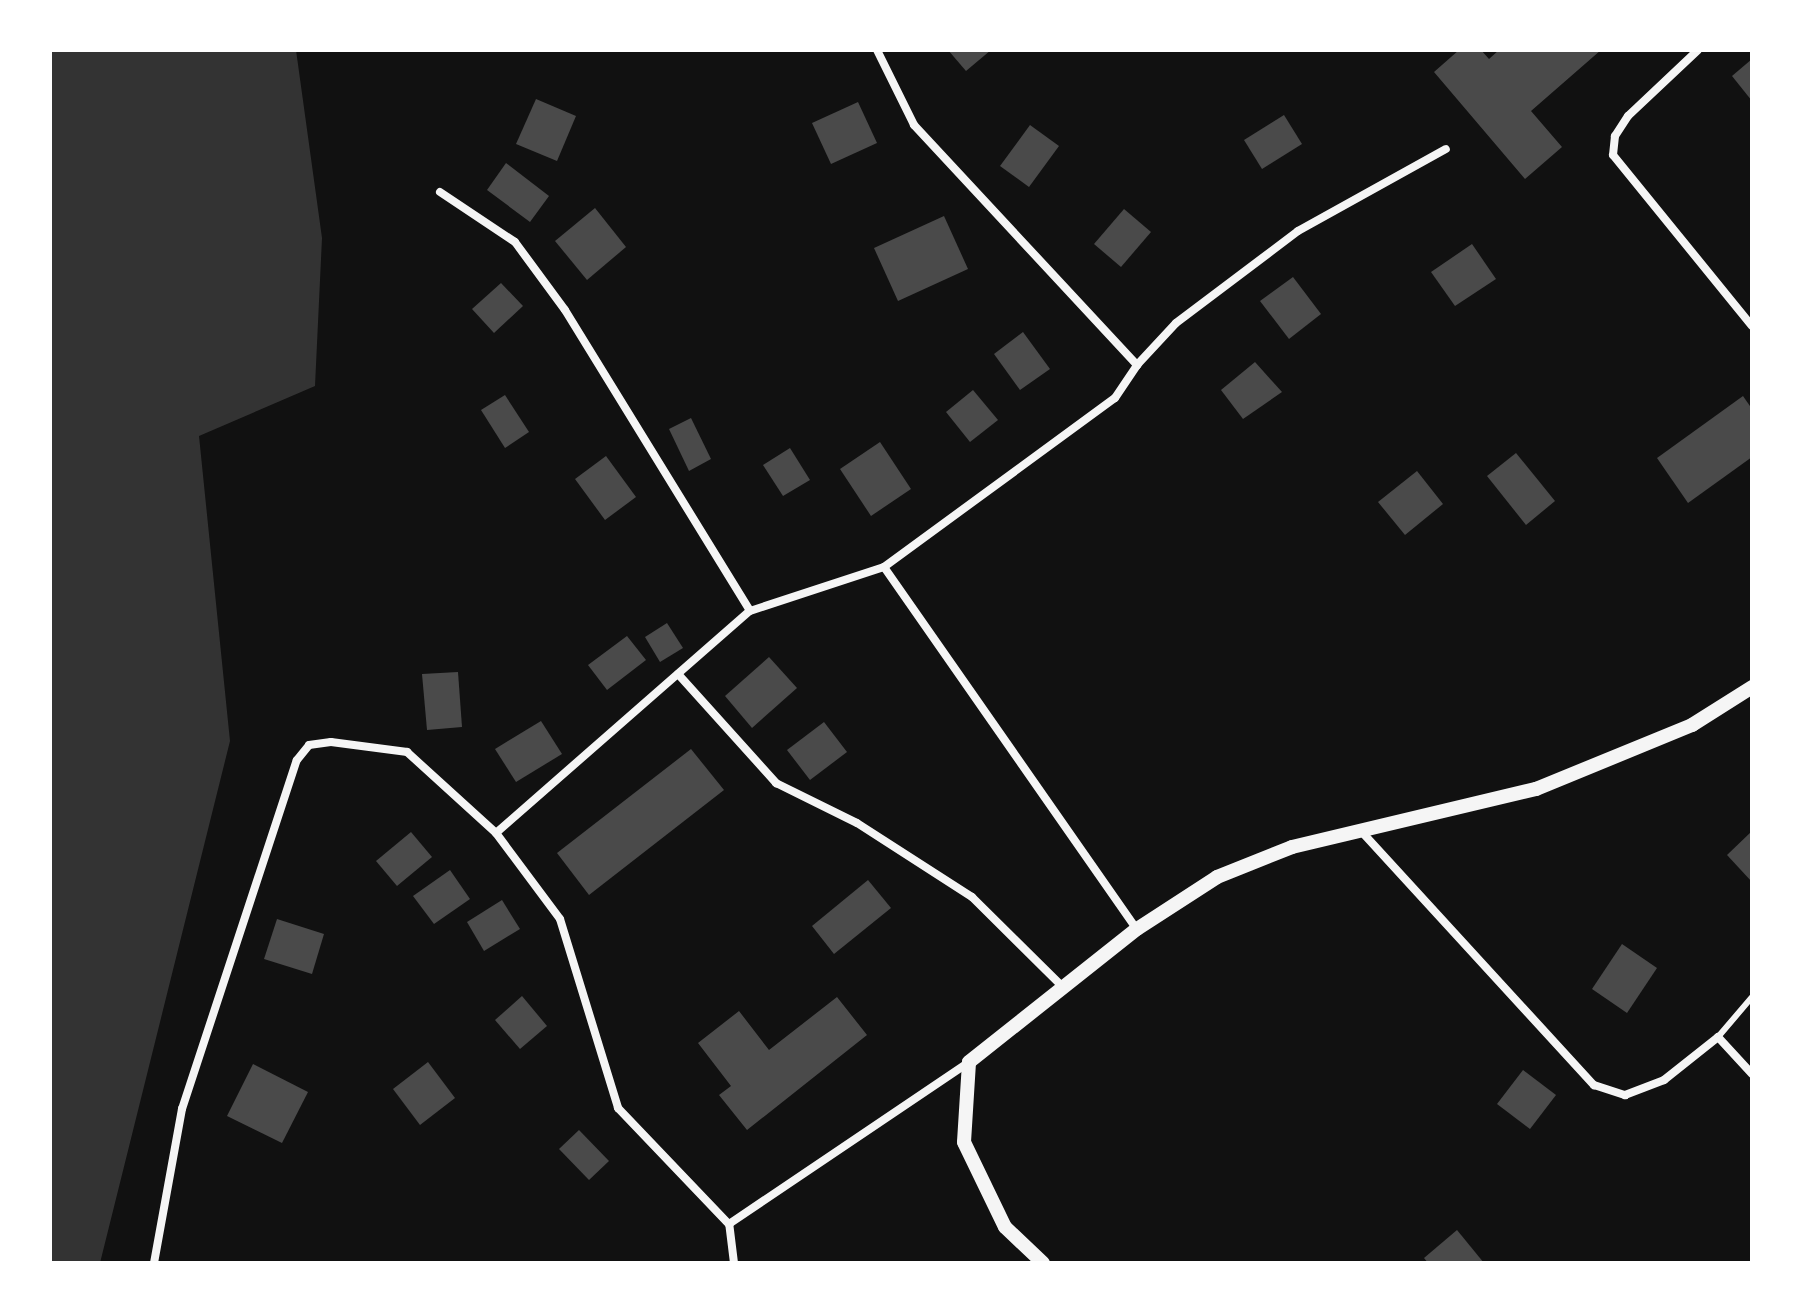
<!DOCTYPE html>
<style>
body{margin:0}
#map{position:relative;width:1802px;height:1313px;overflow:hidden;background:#111;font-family:"Work Sans",sans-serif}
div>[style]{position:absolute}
.water>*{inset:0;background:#333}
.building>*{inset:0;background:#4a4a4a}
.service>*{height:6px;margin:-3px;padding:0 3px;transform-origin:3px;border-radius:3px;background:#f5f5f5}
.minor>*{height:8px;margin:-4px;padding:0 4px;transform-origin:4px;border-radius:4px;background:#f5f5f5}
.tertiary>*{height:14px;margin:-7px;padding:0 7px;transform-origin:7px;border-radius:7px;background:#f5f5f5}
span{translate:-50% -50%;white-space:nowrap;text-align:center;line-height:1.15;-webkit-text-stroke:8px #fff;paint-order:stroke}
.frame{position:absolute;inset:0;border:52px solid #fff;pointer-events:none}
</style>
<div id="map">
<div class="water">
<i style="clip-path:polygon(50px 50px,296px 50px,322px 238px,315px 386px,199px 436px,230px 741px,100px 1263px,50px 1263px)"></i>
</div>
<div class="building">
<i style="clip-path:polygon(948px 50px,991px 50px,966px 71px)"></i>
<i style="clip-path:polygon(1459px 50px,1481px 50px,1489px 59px,1499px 50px,1601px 50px,1531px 111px,1562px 147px,1525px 179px,1434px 72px)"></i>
<i style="clip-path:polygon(1752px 59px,1752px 101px,1732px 76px)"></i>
<i style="clip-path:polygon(536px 99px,576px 116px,557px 161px,516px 144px)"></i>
<i style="clip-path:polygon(858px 102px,877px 143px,831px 164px,812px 123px)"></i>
<i style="clip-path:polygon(1284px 115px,1302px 144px,1262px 169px,1244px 140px)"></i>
<i style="clip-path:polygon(1030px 125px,1059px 146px,1029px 187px,1000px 166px)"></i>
<i style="clip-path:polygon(506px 163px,549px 196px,530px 222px,487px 190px)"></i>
<i style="clip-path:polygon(595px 208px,626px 247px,587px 280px,555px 241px)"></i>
<i style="clip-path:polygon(1124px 209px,1151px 232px,1121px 267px,1094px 244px)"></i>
<i style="clip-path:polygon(944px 216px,968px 269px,898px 301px,874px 248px)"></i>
<i style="clip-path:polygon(1472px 244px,1496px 279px,1455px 306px,1431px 272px)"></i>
<i style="clip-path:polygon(1293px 277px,1321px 314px,1289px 339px,1260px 301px)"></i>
<i style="clip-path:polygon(501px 283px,523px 306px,494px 333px,472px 309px)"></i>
<i style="clip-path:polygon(1023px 332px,1050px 369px,1020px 390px,994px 354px)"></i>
<i style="clip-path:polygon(1255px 362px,1282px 392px,1243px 419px,1221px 390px)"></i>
<i style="clip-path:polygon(973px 390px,998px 420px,970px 442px,946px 412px)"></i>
<i style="clip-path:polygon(505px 395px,529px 432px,505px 448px,481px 410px)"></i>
<i style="clip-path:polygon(1743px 396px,1752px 409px,1752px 457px,1688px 503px,1657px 458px)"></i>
<i style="clip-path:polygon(691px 418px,711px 459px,689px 471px,669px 429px)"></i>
<i style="clip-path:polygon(880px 442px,911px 489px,871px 516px,840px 469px)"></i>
<i style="clip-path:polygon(790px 448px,810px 480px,783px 496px,763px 465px)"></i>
<i style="clip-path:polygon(1516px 453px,1555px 501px,1526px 525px,1487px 476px)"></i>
<i style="clip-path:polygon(606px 456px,636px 497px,605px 520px,575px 479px)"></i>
<i style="clip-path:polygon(1417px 471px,1443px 504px,1405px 535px,1378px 502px)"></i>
<i style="clip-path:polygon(667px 623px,683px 648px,660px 662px,645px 637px)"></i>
<i style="clip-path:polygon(627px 636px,646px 660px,607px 690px,588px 665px)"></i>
<i style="clip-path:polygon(769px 657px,797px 688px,752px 728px,725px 696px)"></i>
<i style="clip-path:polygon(458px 672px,462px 727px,427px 730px,422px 674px)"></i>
<i style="clip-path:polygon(541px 721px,562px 754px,516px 782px,495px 749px)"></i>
<i style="clip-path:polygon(824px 722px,847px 752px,810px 780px,787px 750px)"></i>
<i style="clip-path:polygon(691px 749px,724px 790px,589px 895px,557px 853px)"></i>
<i style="clip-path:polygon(1752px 831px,1752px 882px,1727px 855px)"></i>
<i style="clip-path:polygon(411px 832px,432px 857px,397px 886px,376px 861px)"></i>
<i style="clip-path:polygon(450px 870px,470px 899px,434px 924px,413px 896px)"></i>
<i style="clip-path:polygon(868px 880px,891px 908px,834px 954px,812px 926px)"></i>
<i style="clip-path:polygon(502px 900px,520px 929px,484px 951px,467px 922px)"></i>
<i style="clip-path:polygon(277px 919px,324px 934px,312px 974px,264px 959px)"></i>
<i style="clip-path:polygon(1622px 944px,1657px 968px,1627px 1013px,1592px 989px)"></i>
<i style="clip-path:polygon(522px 996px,547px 1026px,520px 1049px,495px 1020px)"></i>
<i style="clip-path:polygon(837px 997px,867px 1035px,747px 1130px,719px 1095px,731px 1086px,698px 1043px,739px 1011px,769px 1050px)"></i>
<i style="clip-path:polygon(428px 1062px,455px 1098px,420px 1125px,393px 1089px)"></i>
<i style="clip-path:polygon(253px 1064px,308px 1092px,282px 1143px,227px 1116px)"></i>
<i style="clip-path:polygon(1523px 1070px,1556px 1095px,1530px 1129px,1497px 1104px)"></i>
<i style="clip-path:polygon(579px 1130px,609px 1161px,589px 1180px,559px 1149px)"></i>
<i style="clip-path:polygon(1457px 1230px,1484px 1263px,1428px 1263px,1424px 1258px)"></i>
</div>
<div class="service">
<i style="left:1718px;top:1037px;width:52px;rotate:-49.6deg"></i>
</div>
<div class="minor">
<i style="left:877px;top:50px;width:84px;rotate:63.7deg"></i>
<i style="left:914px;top:125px;width:328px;rotate:47.1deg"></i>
<i style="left:1698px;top:50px;width:96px;rotate:136.7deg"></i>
<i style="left:1628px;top:116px;width:24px;rotate:123deg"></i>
<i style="left:1615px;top:136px;width:19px;rotate:96deg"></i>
<i style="left:1613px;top:155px;width:220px;rotate:50.9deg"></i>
<i style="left:440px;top:192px;width:90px;rotate:33.7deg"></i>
<i style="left:515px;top:242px;width:84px;rotate:53.7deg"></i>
<i style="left:565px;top:310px;width:353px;rotate:58.4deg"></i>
<i style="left:884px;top:567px;width:442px;rotate:55.1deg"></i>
<i style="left:678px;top:674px;width:147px;rotate:48deg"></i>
<i style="left:776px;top:783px;width:90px;rotate:26.3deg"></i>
<i style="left:857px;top:823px;width:137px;rotate:32.8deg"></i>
<i style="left:972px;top:897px;width:128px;rotate:44.7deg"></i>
<i style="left:1361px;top:831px;width:345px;rotate:47.5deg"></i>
<i style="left:1594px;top:1085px;width:33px;rotate:18deg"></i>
<i style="left:1625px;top:1095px;width:42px;rotate:-21deg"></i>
<i style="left:1664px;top:1080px;width:69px;rotate:-38.5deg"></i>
<i style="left:1718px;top:1037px;width:50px;rotate:47.4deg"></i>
<i style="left:496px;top:833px;width:337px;rotate:-41.2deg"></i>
<i style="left:750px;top:611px;width:141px;rotate:-18.2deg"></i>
<i style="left:884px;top:567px;width:286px;rotate:-36.2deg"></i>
<i style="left:1115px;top:398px;width:40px;rotate:-56deg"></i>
<i style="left:1137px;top:365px;width:57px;rotate:-47.1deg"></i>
<i style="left:1176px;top:323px;width:153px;rotate:-37deg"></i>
<i style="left:1298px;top:231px;width:169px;rotate:-29deg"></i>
<i style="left:154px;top:1263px;width:157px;rotate:-79.7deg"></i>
<i style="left:182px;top:1109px;width:367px;rotate:-71.8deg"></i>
<i style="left:297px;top:760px;width:19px;rotate:-51deg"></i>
<i style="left:309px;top:745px;width:22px;rotate:-8deg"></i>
<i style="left:331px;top:742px;width:77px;rotate:7.5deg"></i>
<i style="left:407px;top:752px;width:120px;rotate:42.3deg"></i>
<i style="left:496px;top:833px;width:107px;rotate:53.3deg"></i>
<i style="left:560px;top:919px;width:198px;rotate:72.9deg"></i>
<i style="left:618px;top:1108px;width:161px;rotate:46.3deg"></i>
<i style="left:734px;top:1263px;width:39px;rotate:-97deg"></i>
<i style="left:729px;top:1224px;width:290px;rotate:-34deg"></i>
</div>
<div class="tertiary">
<i style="left:1043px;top:1263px;width:52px;rotate:-136.5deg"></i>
<i style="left:1005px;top:1227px;width:94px;rotate:-115.8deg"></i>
<i style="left:964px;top:1142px;width:80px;rotate:-86.4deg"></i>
<i style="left:969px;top:1062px;width:214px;rotate:-38.4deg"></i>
<i style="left:1137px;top:929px;width:95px;rotate:-33deg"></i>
<i style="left:1217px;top:877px;width:81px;rotate:-21.8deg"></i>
<i style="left:1292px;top:847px;width:251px;rotate:-13.4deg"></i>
<i style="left:1536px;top:789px;width:169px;rotate:-22.3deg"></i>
<i style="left:1692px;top:725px;width:71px;rotate:-32.3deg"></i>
</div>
<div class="frame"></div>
</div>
